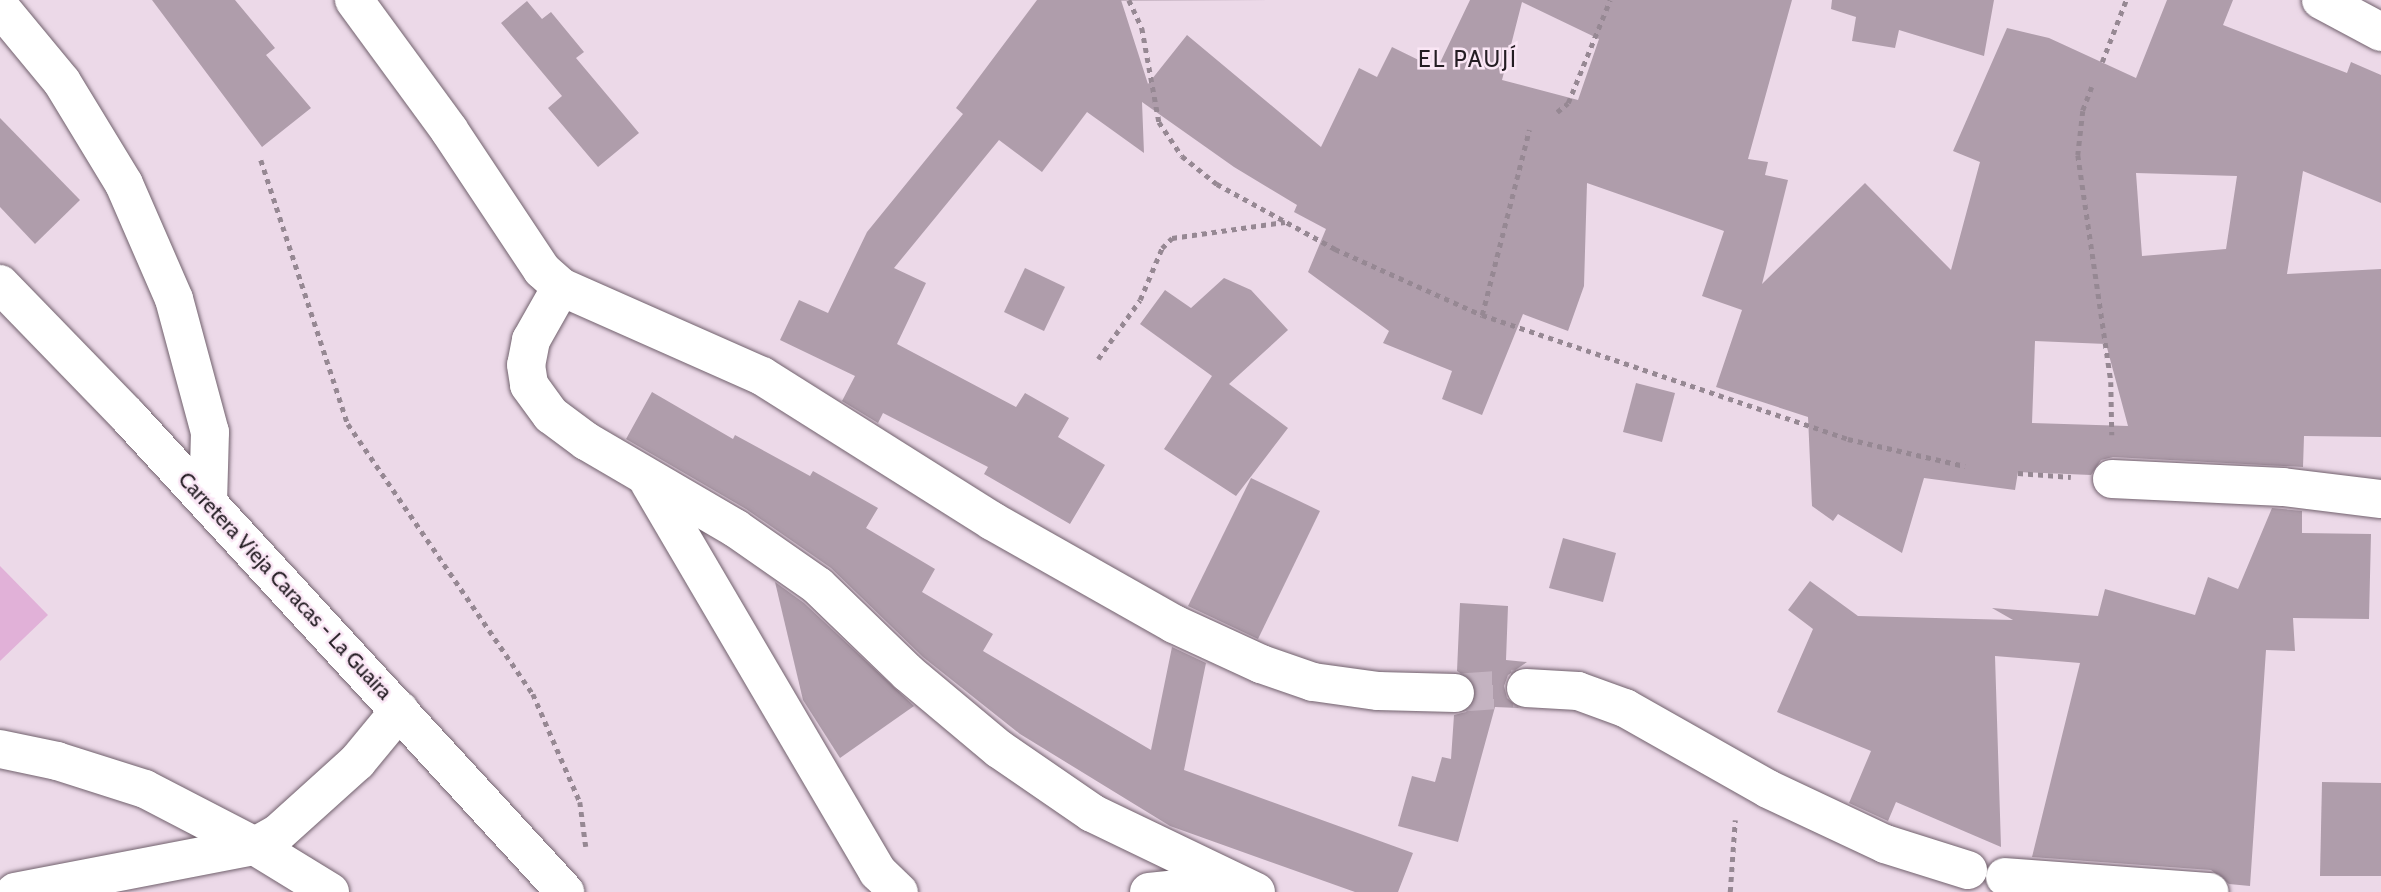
<!DOCTYPE html>
<meta charset="utf-8">
<style>
body{margin:0}
#map{position:relative;width:2381px;height:892px;overflow:hidden;background:#ecd9e8;font-family:Cabin,sans-serif}
div>[style]{position:absolute}
.green>*{inset:0;background:#e1b1d8}
.building>*{inset:0;background:#af9dab}
.minor-tunnel>*{height:38px;margin-top:-19px;transform-origin:0;background:repeating-linear-gradient(90deg,#c4b3c1 0 38px,transparent 0 57px)}
.path>*{height:4.5px;margin-top:-2.25px;transform-origin:0;background:repeating-linear-gradient(90deg,#968893 0 5px,transparent 0 10px)}
.roads{filter:drop-shadow(0 0 2px #71616d) drop-shadow(0 0 2px #71616d)}
.minor>*{height:38px;margin:-19px;padding:0 19px;transform-origin:19px;border-radius:19px;background:#fff}
.secondary>*{height:38px;margin:-19px;padding:0 19px;transform-origin:19px;border-radius:19px;background:#fff}
span{translate:-50% -50%;white-space:nowrap;text-align:center;line-height:1.15;-webkit-text-stroke:5px #fae6f5;paint-order:stroke}
.street-label{font-size:21px;color:#241d23}
.neighbourhood-label{font-size:23px;color:#241d23;letter-spacing:2px}
</style>
<div id="map">
<div class="green">
<i style="clip-path:polygon(0 566px,48px 615px,0 661px)"></i>
</div>
<div class="building">
<i style="clip-path:polygon(152px 0,235px 0,275px 48px,266px 55px,311px 108px,262px 147px)"></i>
<i style="clip-path:polygon(evenodd,1037px 0,1121px 0,1148px 84px,1187px 35px,1321px 147px,1359px 68px,1377px 77px,1392px 47px,1437px 69px,1470px 0,1792px 0,1748px 159px,1768px 162px,1765px 175px,1788px 180px,1762px 284px,1865px 183px,1951px 270px,1980px 162px,1953px 151px,2007px 28px,2049px 38px,2136px 78px,2167px 0,2233px 0,2223px 25px,2347px 73px,2351px 62px,2381px 75px,2381px 203px,2303px 171px,2287px 274px,2381px 269px,2381px 437px,2304px 436px,2303px 467px,2113px 457px,2101px 460px,2091px 475px,2018px 472px,2015px 490px,1924px 478px,1902px 553px,1838px 514px,1833px 521px,1812px 506px,1808px 417px,1716px 387px,1742px 310px,1702px 296px,1724px 231px,1587px 183px,1584px 286px,1568px 331px,1523px 314px,1482px 415px,1442px 399px,1452px 371px,1383px 343px,1389px 331px,1308px 272px,1326px 229px,1294px 212px,1297px 205px,1234px 167px,1142px 102px,1144px 153px,1087px 112px,1042px 172px,999px 140px,894px 268px,926px 283px,897px 344px,1016px 407px,1025px 393px,1069px 418px,1058px 437px,1105px 465px,1070px 524px,984px 474px,988px 467px,883px 413px,878px 423px,842px 401px,855px 376px,780px 340px,799px 300px,828px 313px,867px 232px,963px 114px,956px 108px,1037px 0,1522px 2px,1599px 39px,1578px 100px,1502px 80px,1522px 2px,1037px 0,2136px 173px,2237px 176px,2226px 249px,2142px 256px,2136px 173px,1037px 0,2035px 341px,2106px 344px,2128px 426px,2032px 423px,2035px 341px)"></i>
<i style="clip-path:polygon(1832px 0,1994px 0,1984px 56px,1899px 30px,1895px 48px,1852px 41px,1856px 17px,1831px 9px)"></i>
<i style="clip-path:polygon(527px 1px,542px 19px,551px 12px,584px 52px,576px 58px,639px 133px,598px 167px,548px 108px,562px 96px,501px 23px)"></i>
<i style="clip-path:polygon(0 118px,80px 200px,35px 244px,0 207px)"></i>
<i style="clip-path:polygon(1025px 268px,1065px 287px,1044px 331px,1004px 312px)"></i>
<i style="clip-path:polygon(1224px 278px,1251px 290px,1288px 330px,1229px 384px,1288px 428px,1236px 496px,1164px 449px,1212px 376px,1140px 324px,1165px 290px,1191px 308px)"></i>
<i style="clip-path:polygon(1636px 383px,1675px 393px,1662px 442px,1623px 432px)"></i>
<i style="clip-path:polygon(652px 392px,733px 439px,735px 435px,810px 476px,813px 471px,878px 508px,866px 528px,935px 569px,922px 592px,993px 634px,983px 651px,1151px 750px,1172px 647px,1206px 663px,1184px 770px,1413px 853px,1398px 892px,1355px 892px,1170px 826px,1020px 734px,923px 657px,831px 568px,746px 509px,626px 439px)"></i>
<i style="clip-path:polygon(1251px 478px,1320px 511px,1258px 639px,1188px 606px)"></i>
<i style="clip-path:polygon(2272px 508px,2302px 511px,2302px 533px,2371px 534px,2369px 619px,2293px 618px,2295px 651px,2266px 650px,2250px 886px,2229px 884px,2211px 870px,2032px 857px,2080px 663px,1995px 656px,2001px 847px,1896px 802px,1888px 821px,1849px 803px,1871px 751px,1777px 712px,1813px 629px,1788px 610px,1810px 581px,1858px 616px,2013px 620px,1992px 608px,2098px 616px,2105px 589px,2195px 615px,2208px 577px,2238px 589px)"></i>
<i style="clip-path:polygon(1563px 538px,1616px 553px,1603px 602px,1549px 588px)"></i>
<i style="clip-path:polygon(775px 582px,804px 603px,914px 706px,840px 758px,803px 700px)"></i>
<i style="clip-path:polygon(1460px 603px,1508px 606px,1506px 660px,1527px 662px,1508px 675px,1504px 686px,1507px 698px,1519px 708px,1495px 707px,1458px 842px,1398px 826px,1412px 776px,1435px 782px,1442px 757px,1451px 759px,1454px 715px,1466px 712px,1477px 694px,1474px 682px,1457px 671px)"></i>
<i style="clip-path:polygon(2322px 782px,2381px 783px,2381px 876px,2320px 876px)"></i>
</div>
<div class="minor-tunnel">
<i style="left:1455px;top:693px;width:71px;rotate:-4deg"></i>
</div>
<div class="path">
<i style="left:1129px;top:0;width:31px;rotate:65deg"></i>
<i style="left:1142px;top:28px;width:96px;rotate:79.7deg"></i>
<i style="left:1159px;top:122px;width:41px;rotate:55.9deg"></i>
<i style="left:1182px;top:156px;width:45px;rotate:38.7deg"></i>
<i style="left:1217px;top:184px;width:135px;rotate:28.8deg"></i>
<i style="left:1335px;top:249px;width:161px;rotate:24.2deg"></i>
<i style="left:1482px;top:315px;width:386px;rotate:18.7deg"></i>
<i style="left:1848px;top:439px;width:120px;rotate:13deg"></i>
<i style="left:2102px;top:62px;width:66px;rotate:-68.8deg"></i>
<i style="left:2092px;top:87px;width:26px;rotate:111deg"></i>
<i style="left:2083px;top:111px;width:44px;rotate:96.5deg"></i>
<i style="left:2078px;top:155px;width:229px;rotate:81.7deg"></i>
<i style="left:2111px;top:382px;width:53px;rotate:88.9deg"></i>
<i style="left:1557px;top:112px;width:14px;rotate:-39deg"></i>
<i style="left:1568px;top:103px;width:111px;rotate:-67.8deg"></i>
<i style="left:261px;top:160px;width:278px;rotate:71.8deg"></i>
<i style="left:348px;top:424px;width:327px;rotate:55.6deg"></i>
<i style="left:533px;top:694px;width:118px;rotate:66.5deg"></i>
<i style="left:580px;top:802px;width:45px;rotate:82.4deg"></i>
<i style="left:1482px;top:315px;width:191px;rotate:-75.7deg"></i>
<i style="left:1098px;top:359px;width:72px;rotate:-54.6deg"></i>
<i style="left:1140px;top:300px;width:56px;rotate:-67.1deg"></i>
<i style="left:1162px;top:248px;width:14px;rotate:-45deg"></i>
<i style="left:1172px;top:238px;width:114px;rotate:-8.1deg"></i>
<i style="left:2018px;top:473px;width:53px;rotate:4.3deg"></i>
<i style="left:1730px;top:892px;width:72px;rotate:-86deg"></i>
</div>
<div class="roads">
<div class="minor">
<i style="left:354px;top:0;width:161px;rotate:53.8deg"></i>
<i style="left:449px;top:130px;width:168px;rotate:56.4deg"></i>
<i style="left:542px;top:270px;width:25px;rotate:42deg"></i>
<i style="left:561px;top:287px;width:220px;rotate:23.9deg"></i>
<i style="left:762px;top:376px;width:272px;rotate:32.2deg"></i>
<i style="left:992px;top:521px;width:209px;rotate:29.5deg"></i>
<i style="left:1174px;top:624px;width:96px;rotate:24.7deg"></i>
<i style="left:1261px;top:664px;width:55px;rotate:19.1deg"></i>
<i style="left:1313px;top:682px;width:66px;rotate:7.9deg"></i>
<i style="left:1378px;top:691px;width:77px;rotate:1.5deg"></i>
<i style="left:0;top:7px;width:97px;rotate:50.4deg"></i>
<i style="left:62px;top:82px;width:119px;rotate:58.7deg"></i>
<i style="left:124px;top:184px;width:125px;rotate:66.5deg"></i>
<i style="left:174px;top:299px;width:138px;rotate:74.9deg"></i>
<i style="left:210px;top:432px;width:70px;rotate:91.6deg"></i>
<i style="left:0;top:284px;width:182px;rotate:45.9deg"></i>
<i style="left:127px;top:415px;width:648px;rotate:47.44deg"></i>
<i style="left:561px;top:287px;width:61px;rotate:119.5deg"></i>
<i style="left:531px;top:340px;width:25px;rotate:101deg"></i>
<i style="left:526px;top:365px;width:20px;rotate:81deg"></i>
<i style="left:529px;top:385px;width:37px;rotate:54deg"></i>
<i style="left:551px;top:415px;width:44px;rotate:36.6deg"></i>
<i style="left:586px;top:441px;width:173px;rotate:30.3deg"></i>
<i style="left:735px;top:528px;width:101px;rotate:34.9deg"></i>
<i style="left:818px;top:586px;width:125px;rotate:44deg"></i>
<i style="left:908px;top:673px;width:119px;rotate:39.9deg"></i>
<i style="left:999px;top:749px;width:113px;rotate:34.5deg"></i>
<i style="left:1092px;top:813px;width:182px;rotate:25.7deg"></i>
<i style="left:2112px;top:479px;width:171px;rotate:2.7deg"></i>
<i style="left:2283px;top:487px;width:99px;rotate:7deg"></i>
<i style="left:649px;top:482px;width:452px;rotate:59.6deg"></i>
<i style="left:878px;top:872px;width:29px;rotate:44deg"></i>
<i style="left:1526px;top:688px;width:52px;rotate:3.3deg"></i>
<i style="left:1578px;top:691px;width:50px;rotate:19.9deg"></i>
<i style="left:1625px;top:708px;width:164px;rotate:29.5deg"></i>
<i style="left:1768px;top:789px;width:129px;rotate:25.2deg"></i>
<i style="left:1885px;top:844px;width:87px;rotate:17.4deg"></i>
<i style="left:0;top:749px;width:58px;rotate:11.9deg"></i>
<i style="left:57px;top:761px;width:92px;rotate:17.7deg"></i>
<i style="left:145px;top:789px;width:124px;rotate:27.4deg"></i>
<i style="left:255px;top:846px;width:88px;rotate:31.5deg"></i>
<i style="left:2005px;top:877px;width:205px;rotate:4.2deg"></i>
<i style="left:15px;top:892px;width:244px;rotate:-10.9deg"></i>
<i style="left:255px;top:846px;width:25px;rotate:-29deg"></i>
<i style="left:277px;top:834px;width:108px;rotate:-42deg"></i>
<i style="left:357px;top:762px;width:67px;rotate:-50.4deg"></i>
<i style="left:1149px;top:892px;width:37px;rotate:-6deg"></i>
<i style="left:1186px;top:888px;width:48px;rotate:4.8deg"></i>
</div>
<div class="secondary">
<i style="left:2321px;top:0;width:68px;rotate:28.1deg"></i>
</div>
</div>
<div class="street-label">
<span style="left:285px;top:586px;rotate:47deg">Carretera Vieja Caracas - La Guaira</span>
</div>
<div class="neighbourhood-label">
<span style="left:1468px;top:59px">EL PAUJÍ</span>
</div>
</div>
